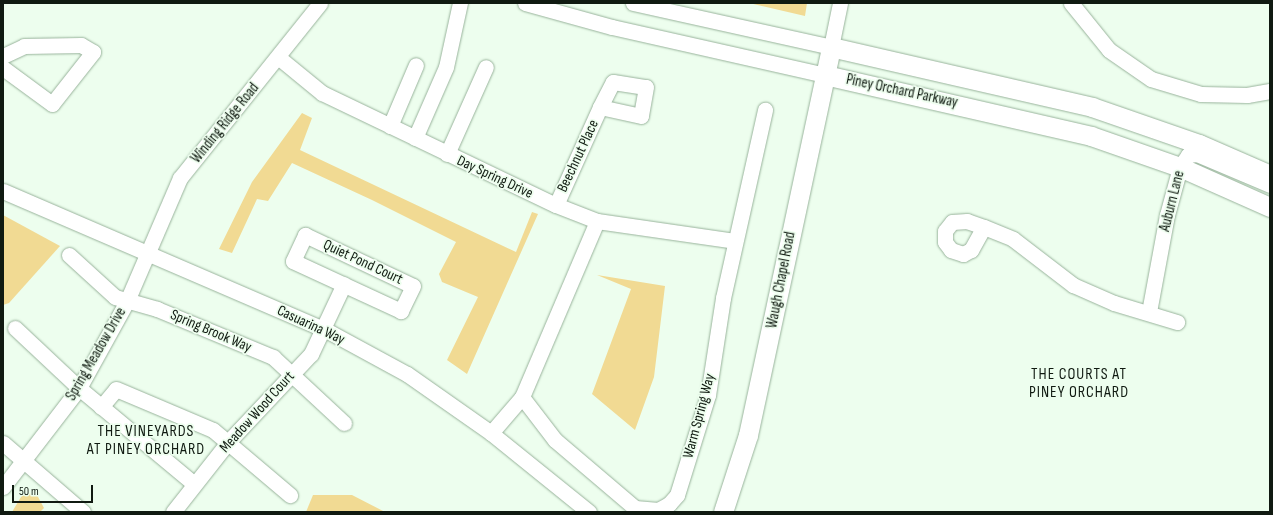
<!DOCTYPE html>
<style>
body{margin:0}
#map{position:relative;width:1273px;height:515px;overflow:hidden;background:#edfeee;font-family:"Sofia Sans Condensed",sans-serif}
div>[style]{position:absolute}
.green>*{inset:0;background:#f1da93}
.roads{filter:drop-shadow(0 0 1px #98b39b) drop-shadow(0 0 1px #98b39b)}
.minor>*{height:15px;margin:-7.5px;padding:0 7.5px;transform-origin:7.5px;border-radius:7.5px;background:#fff}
.major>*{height:19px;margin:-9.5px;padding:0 9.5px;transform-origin:9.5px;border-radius:9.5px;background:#fff}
span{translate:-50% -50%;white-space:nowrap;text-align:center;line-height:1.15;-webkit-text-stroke:3.5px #edfeee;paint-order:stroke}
.street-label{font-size:15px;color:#101a11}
.neighbourhood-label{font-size:16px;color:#101a11;letter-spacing:1px}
.frame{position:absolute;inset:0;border:4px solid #101a11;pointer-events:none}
.scale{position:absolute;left:12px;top:485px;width:81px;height:18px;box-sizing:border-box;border:2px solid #101a11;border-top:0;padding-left:5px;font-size:12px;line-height:14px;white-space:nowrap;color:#101a11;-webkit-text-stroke:3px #edfeee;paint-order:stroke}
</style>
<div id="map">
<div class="green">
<i style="clip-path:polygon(749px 3px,807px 3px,805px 16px)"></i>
<i style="clip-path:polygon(302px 113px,312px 118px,300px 150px,516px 252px,532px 212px,538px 214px,467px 374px,447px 360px,478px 297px,442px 282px,439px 274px,456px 242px,372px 200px,292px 163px,268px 201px,257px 199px,232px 253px,219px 249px,252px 182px)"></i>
<i style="clip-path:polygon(3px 215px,60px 246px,9px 303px,3px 305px)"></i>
<i style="clip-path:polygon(597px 275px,665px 286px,654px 377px,635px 430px,592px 394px,631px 289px)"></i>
<i style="clip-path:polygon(24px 492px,37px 495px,44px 508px,40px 512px,12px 512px)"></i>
<i style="clip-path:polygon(313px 495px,352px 495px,385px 512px,306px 512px)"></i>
</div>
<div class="roads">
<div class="minor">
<i style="left:525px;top:3px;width:90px;rotate:15.4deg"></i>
<i style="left:612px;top:27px;width:218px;rotate:12.7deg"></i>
<i style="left:633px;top:3px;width:203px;rotate:12.5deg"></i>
<i style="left:831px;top:47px;width:45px;rotate:-78.4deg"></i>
<i style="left:1071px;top:3px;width:60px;rotate:51deg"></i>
<i style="left:1109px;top:50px;width:51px;rotate:34.6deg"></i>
<i style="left:1151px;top:79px;width:52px;rotate:16.7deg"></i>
<i style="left:1201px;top:94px;width:46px;rotate:1.2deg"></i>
<i style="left:1247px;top:95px;width:23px;rotate:-10deg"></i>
<i style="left:3px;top:56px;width:23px;rotate:-25deg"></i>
<i style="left:24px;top:46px;width:57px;rotate:-1deg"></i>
<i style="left:81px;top:45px;width:14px;rotate:30deg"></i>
<i style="left:93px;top:52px;width:66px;rotate:128.3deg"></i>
<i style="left:52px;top:104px;width:61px;rotate:-143.7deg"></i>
<i style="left:278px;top:57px;width:57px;rotate:39.3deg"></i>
<i style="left:322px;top:93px;width:259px;rotate:25.6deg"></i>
<i style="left:556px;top:205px;width:44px;rotate:21.3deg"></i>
<i style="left:597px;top:221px;width:139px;rotate:8.2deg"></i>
<i style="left:390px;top:126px;width:66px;rotate:-66.9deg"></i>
<i style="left:415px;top:138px;width:77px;rotate:-66.4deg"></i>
<i style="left:446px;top:67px;width:66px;rotate:-77.7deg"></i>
<i style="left:447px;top:154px;width:95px;rotate:-65.9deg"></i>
<i style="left:3px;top:191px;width:349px;rotate:23.3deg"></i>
<i style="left:324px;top:329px;width:94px;rotate:28.5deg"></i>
<i style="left:407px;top:374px;width:103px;rotate:35.1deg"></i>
<i style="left:491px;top:433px;width:126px;rotate:38.9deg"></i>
<i style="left:556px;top:205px;width:107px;rotate:-65.8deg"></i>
<i style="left:600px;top:107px;width:28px;rotate:-63deg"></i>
<i style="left:613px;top:82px;width:33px;rotate:9deg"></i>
<i style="left:646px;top:87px;width:29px;rotate:100deg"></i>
<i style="left:641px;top:116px;width:42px;rotate:-167.6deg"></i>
<i style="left:984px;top:227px;width:18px;rotate:-161deg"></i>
<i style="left:967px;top:221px;width:15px;rotate:176deg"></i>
<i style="left:952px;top:222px;width:11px;rotate:128deg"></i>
<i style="left:945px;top:231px;width:11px;rotate:90deg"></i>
<i style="left:945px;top:242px;width:10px;rotate:53deg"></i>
<i style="left:951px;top:250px;width:13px;rotate:18deg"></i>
<i style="left:963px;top:254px;width:9px;rotate:-27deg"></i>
<i style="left:971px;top:250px;width:26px;rotate:-61deg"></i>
<i style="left:984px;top:227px;width:31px;rotate:22deg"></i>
<i style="left:1013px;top:239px;width:76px;rotate:37.5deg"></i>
<i style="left:1073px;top:285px;width:45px;rotate:23.7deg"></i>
<i style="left:1114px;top:303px;width:66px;rotate:16.8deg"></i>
<i style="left:305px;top:235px;width:119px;rotate:25.3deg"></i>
<i style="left:413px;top:286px;width:28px;rotate:116deg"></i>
<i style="left:401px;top:311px;width:119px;rotate:-155.2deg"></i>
<i style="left:293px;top:261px;width:29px;rotate:-65deg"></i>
<i style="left:69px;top:255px;width:62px;rotate:42.4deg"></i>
<i style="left:115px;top:297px;width:44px;rotate:15.9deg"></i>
<i style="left:157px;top:309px;width:126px;rotate:22.5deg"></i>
<i style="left:273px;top:357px;width:97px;rotate:42.9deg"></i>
<i style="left:1149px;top:312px;width:99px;rotate:-79.5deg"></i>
<i style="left:1167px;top:215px;width:50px;rotate:-74.8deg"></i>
<i style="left:1180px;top:167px;width:14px;rotate:-56deg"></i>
<i style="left:1188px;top:155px;width:9px;rotate:-6deg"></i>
<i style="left:1197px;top:154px;width:79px;rotate:23deg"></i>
<i style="left:15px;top:328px;width:88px;rotate:43.2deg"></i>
<i style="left:79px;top:388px;width:148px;rotate:39.8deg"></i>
<i style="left:522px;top:397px;width:54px;rotate:52.5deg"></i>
<i style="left:555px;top:440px;width:105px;rotate:40.4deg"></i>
<i style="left:635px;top:508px;width:23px;rotate:5deg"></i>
<i style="left:658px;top:510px;width:13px;rotate:-29deg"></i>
<i style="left:669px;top:504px;width:12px;rotate:-48deg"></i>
<i style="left:677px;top:495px;width:105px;rotate:-72.8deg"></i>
<i style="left:708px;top:395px;width:98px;rotate:-81.2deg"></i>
<i style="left:723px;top:298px;width:193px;rotate:-77.4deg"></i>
<i style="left:101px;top:407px;width:23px;rotate:-50deg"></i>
<i style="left:116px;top:389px;width:105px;rotate:22.9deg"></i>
<i style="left:213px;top:430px;width:101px;rotate:40.2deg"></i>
<i style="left:491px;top:433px;width:48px;rotate:-49.3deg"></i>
<i style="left:522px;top:397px;width:191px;rotate:-66.9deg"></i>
<i style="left:3px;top:443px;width:106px;rotate:40.8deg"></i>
<i style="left:3px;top:487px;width:125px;rotate:-52.5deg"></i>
<i style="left:79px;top:388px;width:99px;rotate:-61.1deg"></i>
<i style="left:127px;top:301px;width:134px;rotate:-66.7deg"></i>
<i style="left:180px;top:178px;width:224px;rotate:-51.3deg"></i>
<i style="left:173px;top:512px;width:89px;rotate:-51.8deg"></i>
<i style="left:228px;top:442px;width:121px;rotate:-46.7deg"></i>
<i style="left:311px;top:354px;width:77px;rotate:-64.8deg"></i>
</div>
<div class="major">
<i style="left:825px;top:75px;width:273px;rotate:12.9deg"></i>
<i style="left:1091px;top:136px;width:94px;rotate:19.2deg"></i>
<i style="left:1180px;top:167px;width:98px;rotate:24deg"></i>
<i style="left:723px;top:512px;width:81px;rotate:-72deg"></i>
<i style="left:748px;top:435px;width:397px;rotate:-77.9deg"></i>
<i style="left:831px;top:47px;width:268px;rotate:12.9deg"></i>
<i style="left:1092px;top:107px;width:113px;rotate:19.1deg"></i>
<i style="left:1199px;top:144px;width:77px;rotate:23.6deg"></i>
</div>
</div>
<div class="street-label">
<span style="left:902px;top:91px;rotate:12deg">Piney Orchard Parkway</span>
<span style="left:225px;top:123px;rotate:-51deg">Winding Ridge Road</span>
<span style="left:578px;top:156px;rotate:-65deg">Beechnut Place</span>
<span style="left:495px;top:177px;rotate:25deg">Day Spring Drive</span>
<span style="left:1172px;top:201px;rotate:-76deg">Auburn Lane</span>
<span style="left:363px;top:262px;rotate:25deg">Quiet Pond Court</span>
<span style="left:781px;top:280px;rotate:-79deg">Waugh Chapel Road</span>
<span style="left:311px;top:325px;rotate:25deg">Casuarina Way</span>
<span style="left:211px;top:331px;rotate:23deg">Spring Brook Way</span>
<span style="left:96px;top:354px;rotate:-60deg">Spring Meadow Drive</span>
<span style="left:257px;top:412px;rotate:-48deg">Meadow Wood Court</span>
<span style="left:699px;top:416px;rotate:-75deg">Warm Spring Way</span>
</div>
<div class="neighbourhood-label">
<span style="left:1079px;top:384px">THE COURTS AT<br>PINEY ORCHARD</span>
<span style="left:146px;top:441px">THE VINEYARDS<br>AT PINEY ORCHARD</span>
</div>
<div class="frame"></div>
<div class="scale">50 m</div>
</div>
